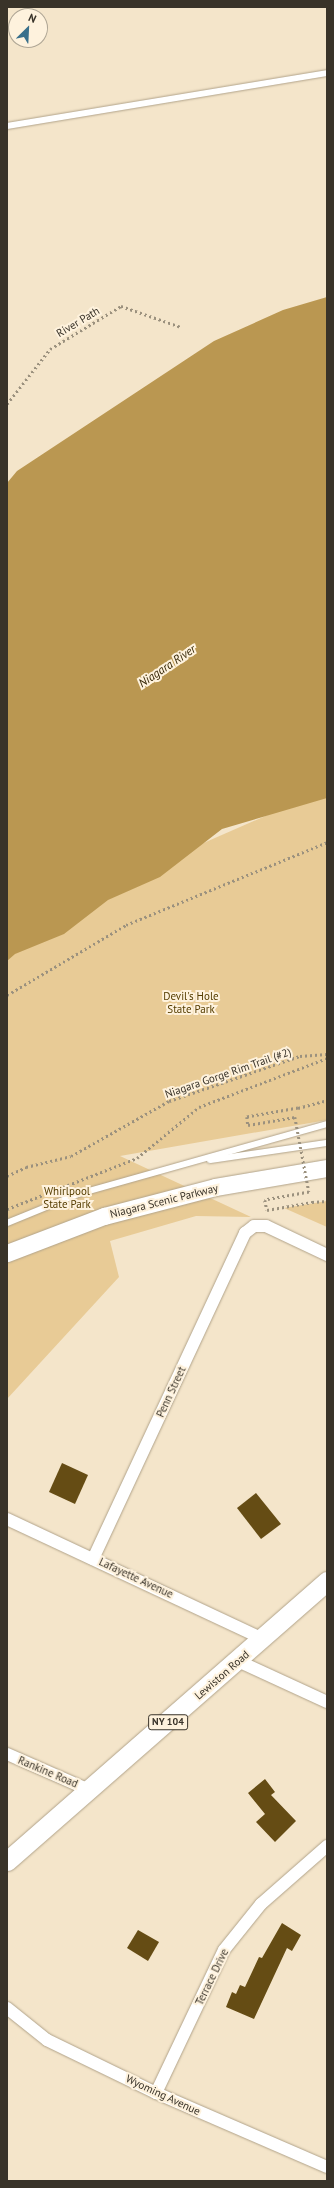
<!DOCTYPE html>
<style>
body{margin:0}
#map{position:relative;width:334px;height:2188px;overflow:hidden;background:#f4e5ca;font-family:"PT Sans",sans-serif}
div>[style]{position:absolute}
.green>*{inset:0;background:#e8cb96}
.water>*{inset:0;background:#ba9751}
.building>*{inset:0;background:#654c14}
.path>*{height:2.5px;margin-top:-1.25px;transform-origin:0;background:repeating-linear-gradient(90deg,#9b917e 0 2px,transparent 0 5px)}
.roads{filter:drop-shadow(0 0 1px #b1a38a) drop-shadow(0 0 1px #b1a38a)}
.lane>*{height:6px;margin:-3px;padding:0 3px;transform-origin:3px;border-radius:3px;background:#fff}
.street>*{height:12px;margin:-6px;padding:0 6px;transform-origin:6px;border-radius:6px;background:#fff}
.secondary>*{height:17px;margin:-8.5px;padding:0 8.5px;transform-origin:8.5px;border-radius:8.5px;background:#fff}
.primary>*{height:19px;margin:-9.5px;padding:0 9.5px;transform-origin:9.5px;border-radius:9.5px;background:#fff}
.path-bridge>*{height:2.5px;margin-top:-1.25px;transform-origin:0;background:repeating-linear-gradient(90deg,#9b917e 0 2px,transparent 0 5px)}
span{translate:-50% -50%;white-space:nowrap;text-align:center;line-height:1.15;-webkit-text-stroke:4px #fef2dd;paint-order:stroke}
.shield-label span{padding:1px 3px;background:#fef2dd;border:1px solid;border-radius:3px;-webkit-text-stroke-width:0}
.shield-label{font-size:10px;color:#393329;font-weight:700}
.street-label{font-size:11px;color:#393329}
.park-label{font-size:11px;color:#553d01}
.water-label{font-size:12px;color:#362707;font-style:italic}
.frame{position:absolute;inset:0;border:8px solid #393329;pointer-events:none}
.north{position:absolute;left:8px;top:8px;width:40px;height:40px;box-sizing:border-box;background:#fef2dd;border:1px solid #afa695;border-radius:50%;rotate:24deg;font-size:11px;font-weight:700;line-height:16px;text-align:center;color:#393329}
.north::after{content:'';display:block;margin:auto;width:14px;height:18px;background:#3a708b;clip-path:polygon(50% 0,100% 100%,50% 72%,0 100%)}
</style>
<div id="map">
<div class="green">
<i style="clip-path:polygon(327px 789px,327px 1120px,120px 1156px,251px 1217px,196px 1216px,110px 1241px,119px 1277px,7px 1399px,7px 951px,183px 852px)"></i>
<i style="clip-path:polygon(327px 1201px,327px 1227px,284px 1208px)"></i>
</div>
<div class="water">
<i style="clip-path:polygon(327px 297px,327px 798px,222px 829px,160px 877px,108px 900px,64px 934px,15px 954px,7px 961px,7px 483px,17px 471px,214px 341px,283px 310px)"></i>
</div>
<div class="building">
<i style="clip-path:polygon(62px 1463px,88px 1475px,75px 1504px,49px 1492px)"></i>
<i style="clip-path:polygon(256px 1493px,281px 1524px,261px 1539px,237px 1508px)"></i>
<i style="clip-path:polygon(265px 1779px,275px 1792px,271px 1795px,296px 1821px,275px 1842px,256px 1822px,265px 1814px,248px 1793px)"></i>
<i style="clip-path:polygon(282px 1923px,301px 1935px,292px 1951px,287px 1948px,254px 2019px,226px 2007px,232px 1992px,236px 1994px,240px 1985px,245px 1987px,259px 1957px,262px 1958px)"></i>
<i style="clip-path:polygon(138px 1930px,159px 1942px,148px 1961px,127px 1948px)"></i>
</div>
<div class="path">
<i style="left:7px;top:404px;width:70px;rotate:-52deg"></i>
<i style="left:50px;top:349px;width:83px;rotate:-31.2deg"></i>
<i style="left:121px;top:306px;width:64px;rotate:19.3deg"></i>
<i style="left:7px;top:995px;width:138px;rotate:-30.5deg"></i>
<i style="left:126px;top:925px;width:217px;rotate:-22.4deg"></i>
<i style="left:298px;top:1108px;width:30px;rotate:-15deg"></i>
<i style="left:7px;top:1176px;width:21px;rotate:-25deg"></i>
<i style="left:26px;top:1167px;width:46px;rotate:-13.7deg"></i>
<i style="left:71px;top:1156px;width:112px;rotate:-29.3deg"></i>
<i style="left:169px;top:1101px;width:139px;rotate:-19deg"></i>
<i style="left:300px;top:1056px;width:27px;rotate:-4deg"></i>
<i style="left:312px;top:1202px;width:15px;rotate:-4deg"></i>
<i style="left:7px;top:1209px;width:140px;rotate:-21.4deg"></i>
<i style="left:137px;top:1158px;width:80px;rotate:-39.4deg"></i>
<i style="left:199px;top:1107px;width:137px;rotate:-20.9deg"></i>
</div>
<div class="roads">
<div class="lane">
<i style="left:7px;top:126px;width:324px;rotate:-9.4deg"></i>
<i style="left:210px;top:1160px;width:118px;rotate:-8.3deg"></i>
<i style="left:7px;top:1223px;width:77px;rotate:-22.2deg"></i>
<i style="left:78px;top:1194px;width:259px;rotate:-15.7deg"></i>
</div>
<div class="street">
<i style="left:7px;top:1519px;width:283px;rotate:25.1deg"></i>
<i style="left:93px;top:1559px;width:360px;rotate:-65deg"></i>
<i style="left:245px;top:1233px;width:11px;rotate:-38deg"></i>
<i style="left:254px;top:1226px;width:12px"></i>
<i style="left:266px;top:1226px;width:68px;rotate:25.4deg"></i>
<i style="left:238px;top:1661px;width:98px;rotate:24.7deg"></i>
<i style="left:7px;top:1754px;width:90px;rotate:23.7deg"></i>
<i style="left:7px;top:2008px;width:51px;rotate:38.7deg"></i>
<i style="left:47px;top:2040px;width:121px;rotate:25.9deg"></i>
<i style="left:156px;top:2093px;width:186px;rotate:23.4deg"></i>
<i style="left:156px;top:2093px;width:158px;rotate:-64.6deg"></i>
<i style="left:224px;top:1950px;width:59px;rotate:-51.2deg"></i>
<i style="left:261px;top:1904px;width:88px;rotate:-41.3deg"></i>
</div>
<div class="secondary">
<i style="left:7px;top:1253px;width:104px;rotate:-20.9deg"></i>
<i style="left:104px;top:1216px;width:115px;rotate:-14.6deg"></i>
<i style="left:215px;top:1187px;width:114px;rotate:-9.6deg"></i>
</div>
<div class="primary">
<i style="left:7px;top:1861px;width:425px;rotate:-41.2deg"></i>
</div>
</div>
<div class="path-bridge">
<i style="left:298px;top:1108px;width:52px;rotate:170deg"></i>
<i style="left:247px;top:1117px;width:8px;rotate:83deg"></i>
<i style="left:248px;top:1125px;width:48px;rotate:-9.7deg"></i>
<i style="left:295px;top:1117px;width:76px;rotate:79.4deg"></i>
<i style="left:309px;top:1192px;width:45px;rotate:169.7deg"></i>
<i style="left:265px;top:1200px;width:10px;rotate:79deg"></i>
<i style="left:267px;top:1210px;width:46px;rotate:-10.1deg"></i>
</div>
<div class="shield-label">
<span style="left:168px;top:1722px">NY 104</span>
</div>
<div class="street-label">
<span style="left:78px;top:322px;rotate:-31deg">River Path</span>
<span style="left:228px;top:1073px;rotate:-19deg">Niagara Gorge Rim Trail (#2)</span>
<span style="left:164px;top:1201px;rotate:-14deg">Niagara Scenic Parkway</span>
<span style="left:171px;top:1392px;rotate:-65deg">Penn Street</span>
<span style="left:136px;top:1578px;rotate:25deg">Lafayette Avenue</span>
<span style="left:222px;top:1675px;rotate:-41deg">Lewiston Road</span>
<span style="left:48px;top:1772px;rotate:23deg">Rankine Road</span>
<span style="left:212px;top:1977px;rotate:-64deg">Terrace Drive</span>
<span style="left:163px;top:2095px;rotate:25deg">Wyoming Avenue</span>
</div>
<div class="park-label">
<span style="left:191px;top:1003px">Devil's Hole<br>State Park</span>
<span style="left:67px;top:1198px">Whirlpool<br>State Park</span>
</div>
<div class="water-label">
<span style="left:167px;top:666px;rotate:-34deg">Niagara River</span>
</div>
<div class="frame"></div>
<div class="north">N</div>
</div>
